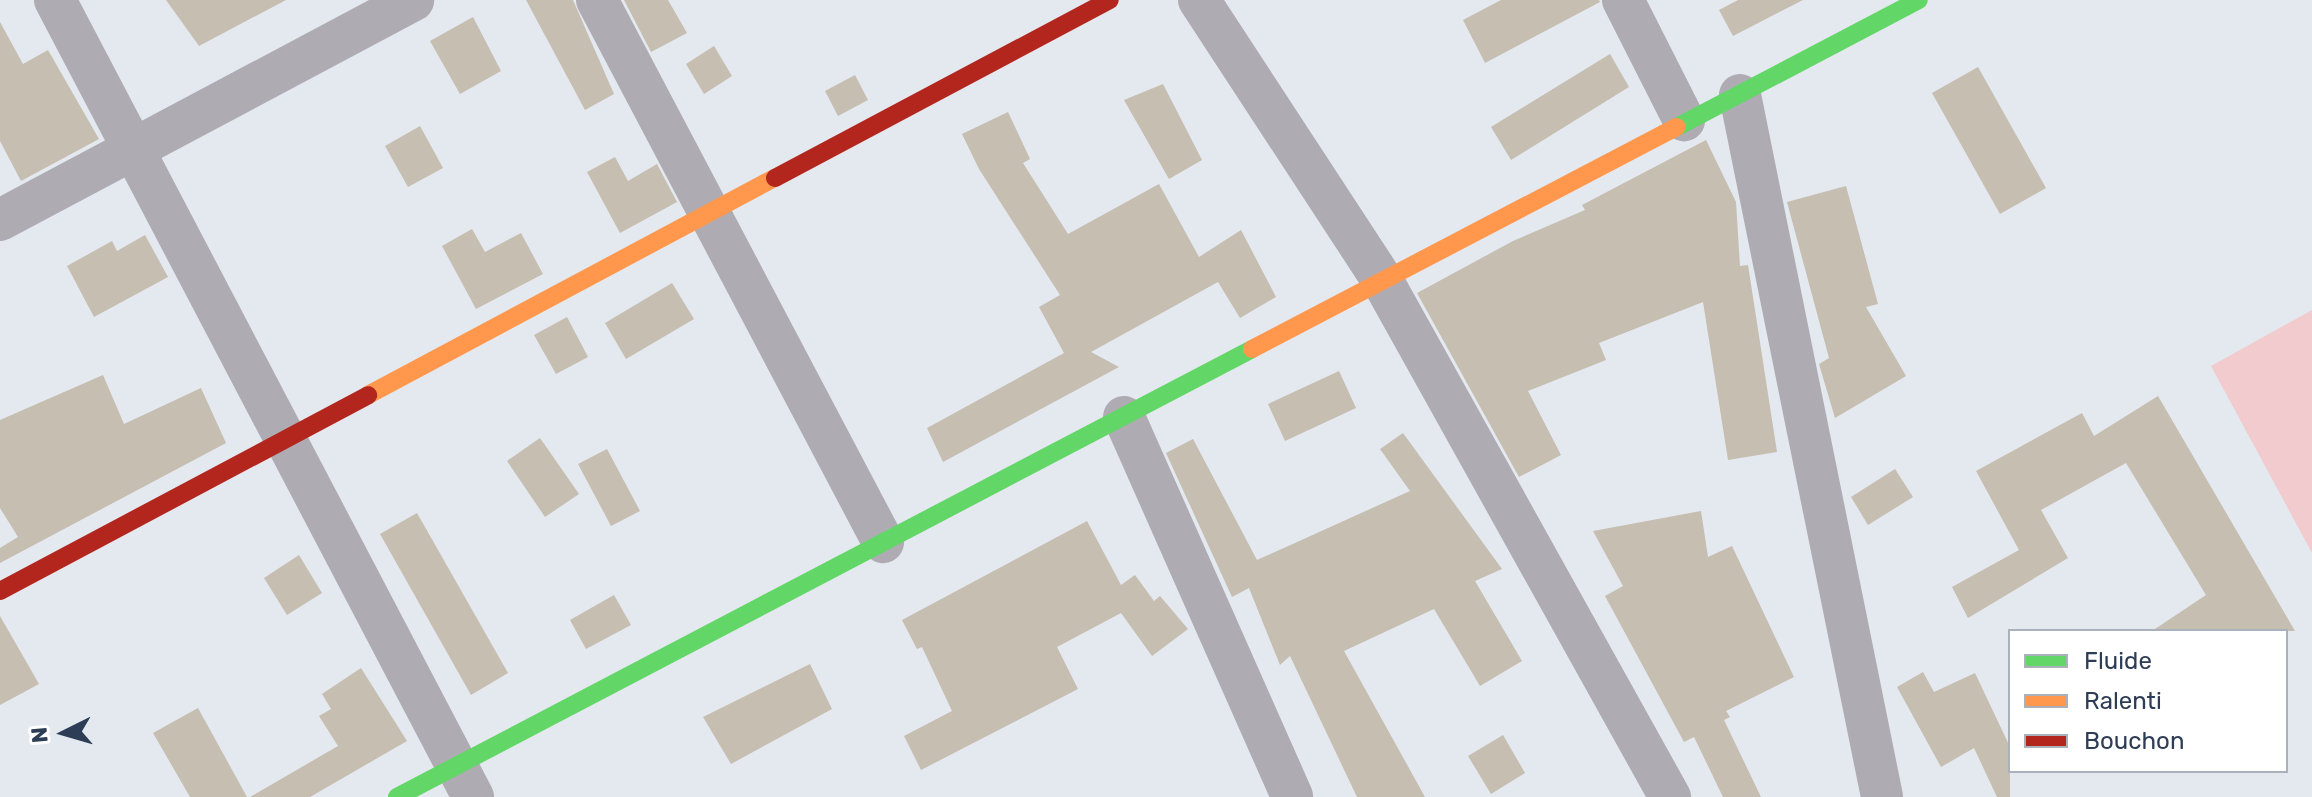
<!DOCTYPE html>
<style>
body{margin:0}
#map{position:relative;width:2312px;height:797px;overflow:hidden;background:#e4e8ef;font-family:Rubik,sans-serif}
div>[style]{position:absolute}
.green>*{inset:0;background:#f1cbcd}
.building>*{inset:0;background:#c5beb1}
.street>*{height:42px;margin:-21px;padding:0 21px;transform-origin:21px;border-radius:21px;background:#aeabb3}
.fast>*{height:18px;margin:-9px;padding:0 9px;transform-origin:9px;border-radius:9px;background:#63d668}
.slow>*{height:18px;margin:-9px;padding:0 9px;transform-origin:9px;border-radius:9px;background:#ff974d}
.jam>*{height:18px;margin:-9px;padding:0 9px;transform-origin:9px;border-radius:9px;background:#b3261e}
span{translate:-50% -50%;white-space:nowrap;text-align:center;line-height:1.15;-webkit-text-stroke:6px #fff;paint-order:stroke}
.legend{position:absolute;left:2008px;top:629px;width:280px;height:144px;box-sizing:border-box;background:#fff;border:2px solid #abb1bb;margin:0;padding:10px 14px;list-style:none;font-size:24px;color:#2e3d56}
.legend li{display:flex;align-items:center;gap:16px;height:40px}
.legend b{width:40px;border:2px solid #abb1bb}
.north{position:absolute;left:24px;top:693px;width:80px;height:80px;-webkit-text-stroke:6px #fff;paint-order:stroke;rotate:265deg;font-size:22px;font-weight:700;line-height:32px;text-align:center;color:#2e3d56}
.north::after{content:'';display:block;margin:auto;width:28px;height:36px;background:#2e3d56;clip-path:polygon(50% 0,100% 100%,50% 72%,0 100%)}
</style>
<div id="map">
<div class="green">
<i style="clip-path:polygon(2312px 310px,2312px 553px,2211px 366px)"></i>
</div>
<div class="building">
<i style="clip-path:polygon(166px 0,286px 0,199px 46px)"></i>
<i style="clip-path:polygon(526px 0,573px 0,614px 94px,585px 110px)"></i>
<i style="clip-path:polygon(624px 0,668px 0,687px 33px,651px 52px)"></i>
<i style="clip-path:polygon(1501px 0,1599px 0,1600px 2px,1485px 63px,1463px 20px)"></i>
<i style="clip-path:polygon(1738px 0,1803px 0,1733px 36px,1719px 10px)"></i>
<i style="clip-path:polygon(473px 17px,501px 71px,460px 94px,430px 41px)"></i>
<i style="clip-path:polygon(0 22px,23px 64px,48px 50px,99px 139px,21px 181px,0 141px)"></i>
<i style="clip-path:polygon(714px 46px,732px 76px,704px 94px,686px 64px)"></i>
<i style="clip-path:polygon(1610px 54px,1629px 87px,1511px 160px,1491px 127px)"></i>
<i style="clip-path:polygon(1978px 67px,2046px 188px,2000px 214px,1932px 93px)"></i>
<i style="clip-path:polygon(855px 75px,868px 100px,838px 116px,825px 91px)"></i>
<i style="clip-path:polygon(1163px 84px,1202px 160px,1169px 179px,1124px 100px)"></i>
<i style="clip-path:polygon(1008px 112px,1030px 159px,1023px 163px,1068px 234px,1159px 184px,1199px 257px,1241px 230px,1276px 297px,1240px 318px,1218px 282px,1091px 352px,1119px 367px,943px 462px,927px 428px,1064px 353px,1039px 307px,1060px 295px,979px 169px,962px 134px)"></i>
<i style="clip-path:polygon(420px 126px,443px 168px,408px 187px,385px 146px)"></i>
<i style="clip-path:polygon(1706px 140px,1736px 202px,1740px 266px,1748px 265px,1777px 452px,1728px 460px,1703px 302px,1599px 343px,1606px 360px,1528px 391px,1561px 455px,1519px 477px,1417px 293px,1513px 241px,1585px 210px,1582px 205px)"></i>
<i style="clip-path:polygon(615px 157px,628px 181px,657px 164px,677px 202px,620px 233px,587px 172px)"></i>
<i style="clip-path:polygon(1846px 186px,1878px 304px,1866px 307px,1906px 376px,1835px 418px,1819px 364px,1829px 358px,1787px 202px)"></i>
<i style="clip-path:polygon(472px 229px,485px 252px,521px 233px,543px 274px,476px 309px,442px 246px)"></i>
<i style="clip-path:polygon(145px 235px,168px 277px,94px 317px,67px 266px,112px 241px,117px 251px)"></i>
<i style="clip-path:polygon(672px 283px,694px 319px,626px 359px,605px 323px)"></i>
<i style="clip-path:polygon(567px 317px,588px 357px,556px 374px,534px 335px)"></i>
<i style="clip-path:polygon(1339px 371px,1356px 408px,1285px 441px,1268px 404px)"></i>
<i style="clip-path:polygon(103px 375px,124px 424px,201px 388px,226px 443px,0 563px,0 548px,18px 537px,0 508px,0 420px)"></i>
<i style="clip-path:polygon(2158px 396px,2295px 631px,2152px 631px,2206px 595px,2126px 463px,2041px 510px,2068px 558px,1968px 618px,1952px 587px,2019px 550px,1976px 471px,2082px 413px,2094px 436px)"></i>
<i style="clip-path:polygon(1403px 433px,1502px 569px,1475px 581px,1522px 661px,1480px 686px,1434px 609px,1344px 651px,1425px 797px,1357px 797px,1290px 656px,1280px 665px,1249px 588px,1232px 597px,1166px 453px,1193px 439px,1257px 560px,1410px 491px,1380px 449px)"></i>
<i style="clip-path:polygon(540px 438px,579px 494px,545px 517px,507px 461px)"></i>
<i style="clip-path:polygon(607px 449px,640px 511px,611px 526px,578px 464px)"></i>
<i style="clip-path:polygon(1895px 469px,1913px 497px,1868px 525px,1851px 497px)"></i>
<i style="clip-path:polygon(1701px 511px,1708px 557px,1732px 546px,1794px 677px,1726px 711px,1730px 717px,1724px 720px,1761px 797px,1723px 797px,1694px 737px,1684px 742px,1605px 596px,1623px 586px,1593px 531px)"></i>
<i style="clip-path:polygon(417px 513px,508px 673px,471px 695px,380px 534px)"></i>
<i style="clip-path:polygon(1087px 521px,1121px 585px,1135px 575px,1154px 601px,1160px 596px,1188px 629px,1152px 656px,1121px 613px,1057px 647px,1078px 689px,921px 770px,904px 736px,952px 711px,922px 647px,917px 649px,902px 620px)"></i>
<i style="clip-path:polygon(299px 555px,322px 593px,287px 615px,264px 578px)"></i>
<i style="clip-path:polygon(614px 595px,631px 625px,586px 649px,570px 620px)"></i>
<i style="clip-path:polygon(0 616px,39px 684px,0 705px)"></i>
<i style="clip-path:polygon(810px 664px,832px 709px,731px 764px,703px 717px)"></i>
<i style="clip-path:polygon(361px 668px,407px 741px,310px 797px,250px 797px,338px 746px,319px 716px,331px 709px,322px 694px)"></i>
<i style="clip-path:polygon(1923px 672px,1934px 692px,1975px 673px,2010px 747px,2010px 797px,1997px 797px,1974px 748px,1941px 767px,1897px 687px)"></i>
<i style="clip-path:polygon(198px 708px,247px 797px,190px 797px,153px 733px)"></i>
<i style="clip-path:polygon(1503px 735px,1525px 773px,1491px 794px,1468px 756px)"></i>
</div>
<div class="street">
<i style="left:55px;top:0;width:900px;rotate:62.32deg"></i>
<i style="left:597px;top:0;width:613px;rotate:62.18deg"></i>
<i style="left:1199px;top:0;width:334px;rotate:56.8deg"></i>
<i style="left:1382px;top:280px;width:592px;rotate:60.88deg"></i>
<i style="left:1623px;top:0;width:135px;rotate:63.1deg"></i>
<i style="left:1740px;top:95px;width:716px;rotate:78.56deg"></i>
<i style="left:0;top:220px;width:468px;rotate:-28deg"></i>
<i style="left:1124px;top:417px;width:415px;rotate:66.1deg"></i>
</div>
<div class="fast">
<i style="left:1677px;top:127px;width:273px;rotate:-27.7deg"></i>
<i style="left:397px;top:797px;width:965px;rotate:-27.65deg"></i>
</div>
<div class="slow">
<i style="left:1252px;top:349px;width:479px;rotate:-27.6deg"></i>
<i style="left:368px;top:395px;width:461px;rotate:-28.1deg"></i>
</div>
<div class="jam">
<i style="left:775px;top:178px;width:379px;rotate:-28deg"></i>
<i style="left:0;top:591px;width:417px;rotate:-28deg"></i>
</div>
<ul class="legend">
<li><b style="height:10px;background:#63d668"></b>Fluide</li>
<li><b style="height:10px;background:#ff974d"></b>Ralenti</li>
<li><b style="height:10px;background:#b3261e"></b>Bouchon</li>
</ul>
<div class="north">N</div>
</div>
